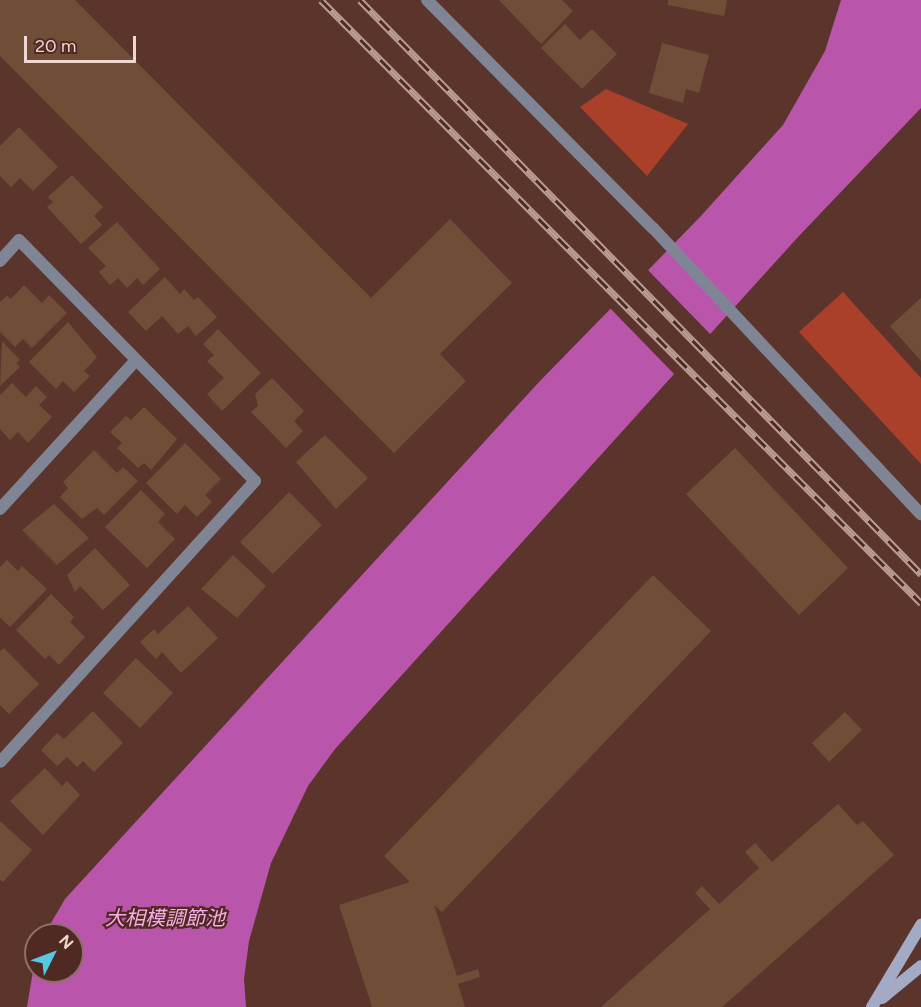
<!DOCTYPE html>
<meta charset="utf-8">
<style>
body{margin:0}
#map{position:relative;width:921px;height:1007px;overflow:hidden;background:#5b352c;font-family:Figtree,"Noto Sans JP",sans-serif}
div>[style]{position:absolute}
.green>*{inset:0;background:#aa3f2a}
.water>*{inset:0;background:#ba55ac}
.pier>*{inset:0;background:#5b352c}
.building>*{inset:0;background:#704d37}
.street>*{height:12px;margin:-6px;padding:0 6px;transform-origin:6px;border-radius:6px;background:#808596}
.secondary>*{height:12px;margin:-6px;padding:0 6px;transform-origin:6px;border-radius:6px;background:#a3aac5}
.rail>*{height:7px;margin-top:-3.5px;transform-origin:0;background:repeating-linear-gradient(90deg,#502a22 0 14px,#ba9c95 0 28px);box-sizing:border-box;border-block:2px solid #ba9c95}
span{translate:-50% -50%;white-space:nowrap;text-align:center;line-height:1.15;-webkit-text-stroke:4.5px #502a22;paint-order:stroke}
.water-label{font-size:20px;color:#f8acea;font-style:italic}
.north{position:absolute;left:24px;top:923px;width:60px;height:60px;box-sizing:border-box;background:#502a22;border:2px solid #906f68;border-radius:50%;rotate:48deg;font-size:16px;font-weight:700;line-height:24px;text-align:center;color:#efd6d0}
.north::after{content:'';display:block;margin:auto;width:21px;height:27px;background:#56c9e1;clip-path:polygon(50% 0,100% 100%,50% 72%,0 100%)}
.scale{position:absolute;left:24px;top:36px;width:112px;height:27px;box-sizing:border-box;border:3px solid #efd6d0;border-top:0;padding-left:8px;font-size:18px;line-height:21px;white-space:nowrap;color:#efd6d0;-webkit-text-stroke:4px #502a22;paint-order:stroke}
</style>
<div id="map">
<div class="green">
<i style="clip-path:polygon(606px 89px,688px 124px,647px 176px,580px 107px)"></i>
<i style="clip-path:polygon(843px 292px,921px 378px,921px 464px,799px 332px)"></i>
</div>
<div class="water">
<i style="clip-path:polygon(841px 0,921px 0,921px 108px,798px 237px,335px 749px,308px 786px,271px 863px,249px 941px,244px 979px,246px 1007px,27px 1007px,36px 953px,36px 971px,72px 971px,72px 935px,44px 935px,65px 899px,539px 382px,700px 217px,783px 125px,825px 51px)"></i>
</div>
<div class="pier">
<i style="clip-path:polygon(646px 268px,713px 337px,677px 377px,608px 306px)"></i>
</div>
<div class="building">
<i style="clip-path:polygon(0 0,75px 0,371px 298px,450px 219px,512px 283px,440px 354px,466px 381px,394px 453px,0 56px)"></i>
<i style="clip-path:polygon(499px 0,562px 0,573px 11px,541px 44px)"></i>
<i style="clip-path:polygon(668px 0,727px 0,724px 16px,668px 5px)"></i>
<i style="clip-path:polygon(565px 24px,580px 40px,592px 29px,617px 54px,582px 89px,541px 48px)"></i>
<i style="clip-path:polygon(662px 43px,709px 55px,699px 93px,686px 89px,683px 103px,649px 93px)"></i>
<i style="clip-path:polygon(19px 127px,58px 167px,33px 191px,20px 178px,11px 187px,0 176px,0 146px)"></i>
<i style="clip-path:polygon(72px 175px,103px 207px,94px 216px,102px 225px,81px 244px,47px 207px,53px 202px,48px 197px)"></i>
<i style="clip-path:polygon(117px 222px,160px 269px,143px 285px,137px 278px,127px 288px,118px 278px,110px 285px,99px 272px,106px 266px,88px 248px)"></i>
<i style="clip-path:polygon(165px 277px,180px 294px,184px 289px,194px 300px,198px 297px,217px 317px,196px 336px,188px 326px,178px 334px,162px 316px,146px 331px,128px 312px)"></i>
<i style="clip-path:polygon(24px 285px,42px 303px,49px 295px,67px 313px,32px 348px,23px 339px,15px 347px,0 332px,0 302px,7px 296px,11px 299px)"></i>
<i style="clip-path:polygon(921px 298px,921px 361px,890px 326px)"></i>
<i style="clip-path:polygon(68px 322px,97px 357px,84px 371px,90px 376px,74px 392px,63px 381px,56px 389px,29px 362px)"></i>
<i style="clip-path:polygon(218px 329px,261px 373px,222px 411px,207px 394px,224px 378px,207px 361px,214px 355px,203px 344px)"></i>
<i style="clip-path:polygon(2px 341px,20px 360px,16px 363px,20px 367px,0 386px)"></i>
<i style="clip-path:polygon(272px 378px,304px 411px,294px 421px,303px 431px,286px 448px,251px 412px,258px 406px,255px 394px)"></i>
<i style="clip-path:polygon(12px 383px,26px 397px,36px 386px,47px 397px,39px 405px,52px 417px,28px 443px,18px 432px,10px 440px,0 429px,0 395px)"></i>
<i style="clip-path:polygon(144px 407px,177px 439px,151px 470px,144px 463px,138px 468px,117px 448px,122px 443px,110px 432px,126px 416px,131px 420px)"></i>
<i style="clip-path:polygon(325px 435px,368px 478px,336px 509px,296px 462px)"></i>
<i style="clip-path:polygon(185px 443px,221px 479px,205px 495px,212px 502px,197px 517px,185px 505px,177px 514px,146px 483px)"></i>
<i style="clip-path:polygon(735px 448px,848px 568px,799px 615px,686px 494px)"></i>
<i style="clip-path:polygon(94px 450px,117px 473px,123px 467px,138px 481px,104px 515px,97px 508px,82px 519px,60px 497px,68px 488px,63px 482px)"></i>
<i style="clip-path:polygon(141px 490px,165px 514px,158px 522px,175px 539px,147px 568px,105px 527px)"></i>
<i style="clip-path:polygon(289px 492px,322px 525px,273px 574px,240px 542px)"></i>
<i style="clip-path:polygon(54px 504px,89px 538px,57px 565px,22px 530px)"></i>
<i style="clip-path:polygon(95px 548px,130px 585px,103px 610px,80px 586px,75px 592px,67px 575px)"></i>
<i style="clip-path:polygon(233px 555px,266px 586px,237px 618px,201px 589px)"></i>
<i style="clip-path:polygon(7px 560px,18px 571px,22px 566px,47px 589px,10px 627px,0 617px,0 567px)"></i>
<i style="clip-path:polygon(653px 575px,711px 631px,442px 912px,434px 905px,457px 976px,478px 969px,480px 977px,458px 984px,465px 1007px,372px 1007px,339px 905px,410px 882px,384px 856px)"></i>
<i style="clip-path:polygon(51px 594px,74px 617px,70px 622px,85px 637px,59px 665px,49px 655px,45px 659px,16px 630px)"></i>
<i style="clip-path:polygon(188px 606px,218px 638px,181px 673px,162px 652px,156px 659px,140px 642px,154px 629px,158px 634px)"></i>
<i style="clip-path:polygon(4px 648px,39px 684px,9px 714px,0 705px,0 651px)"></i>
<i style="clip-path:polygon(136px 658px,173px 693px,140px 728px,103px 693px)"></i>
<i style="clip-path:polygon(93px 711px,123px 743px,94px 772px,83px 761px,77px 767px,67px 757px,57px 766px,41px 750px,57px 733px,64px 739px)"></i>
<i style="clip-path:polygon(845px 712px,862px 730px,829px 762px,812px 743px)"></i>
<i style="clip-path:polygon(45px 768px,62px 786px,67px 781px,80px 795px,43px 835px,10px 801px)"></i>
<i style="clip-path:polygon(838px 804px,857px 825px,863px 821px,894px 855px,722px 1007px,601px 1007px,710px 909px,695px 893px,702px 886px,719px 904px,759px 868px,745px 852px,755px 843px,772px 862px)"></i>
<i style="clip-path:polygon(0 821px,32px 850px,3px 882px,0 880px)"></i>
</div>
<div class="street">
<i style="left:427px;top:0;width:321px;rotate:45.3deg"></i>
<i style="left:653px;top:228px;width:392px;rotate:46.9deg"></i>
<i style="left:0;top:261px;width:28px;rotate:-48deg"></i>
<i style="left:19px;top:240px;width:337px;rotate:45.6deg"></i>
<i style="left:255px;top:481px;width:379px;rotate:132.2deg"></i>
<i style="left:0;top:509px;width:202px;rotate:-47.6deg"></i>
</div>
<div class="secondary">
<i style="left:882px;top:998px;width:50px;rotate:-39.4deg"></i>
<i style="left:872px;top:1007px;width:96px;rotate:-59.1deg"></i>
</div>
<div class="rail">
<i style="left:321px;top:0;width:851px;rotate:45.14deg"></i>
<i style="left:360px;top:0;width:803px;rotate:45.66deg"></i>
</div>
<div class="water-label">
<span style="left:165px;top:918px">大相模調節池</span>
</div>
<div class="north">N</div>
<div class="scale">20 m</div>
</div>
